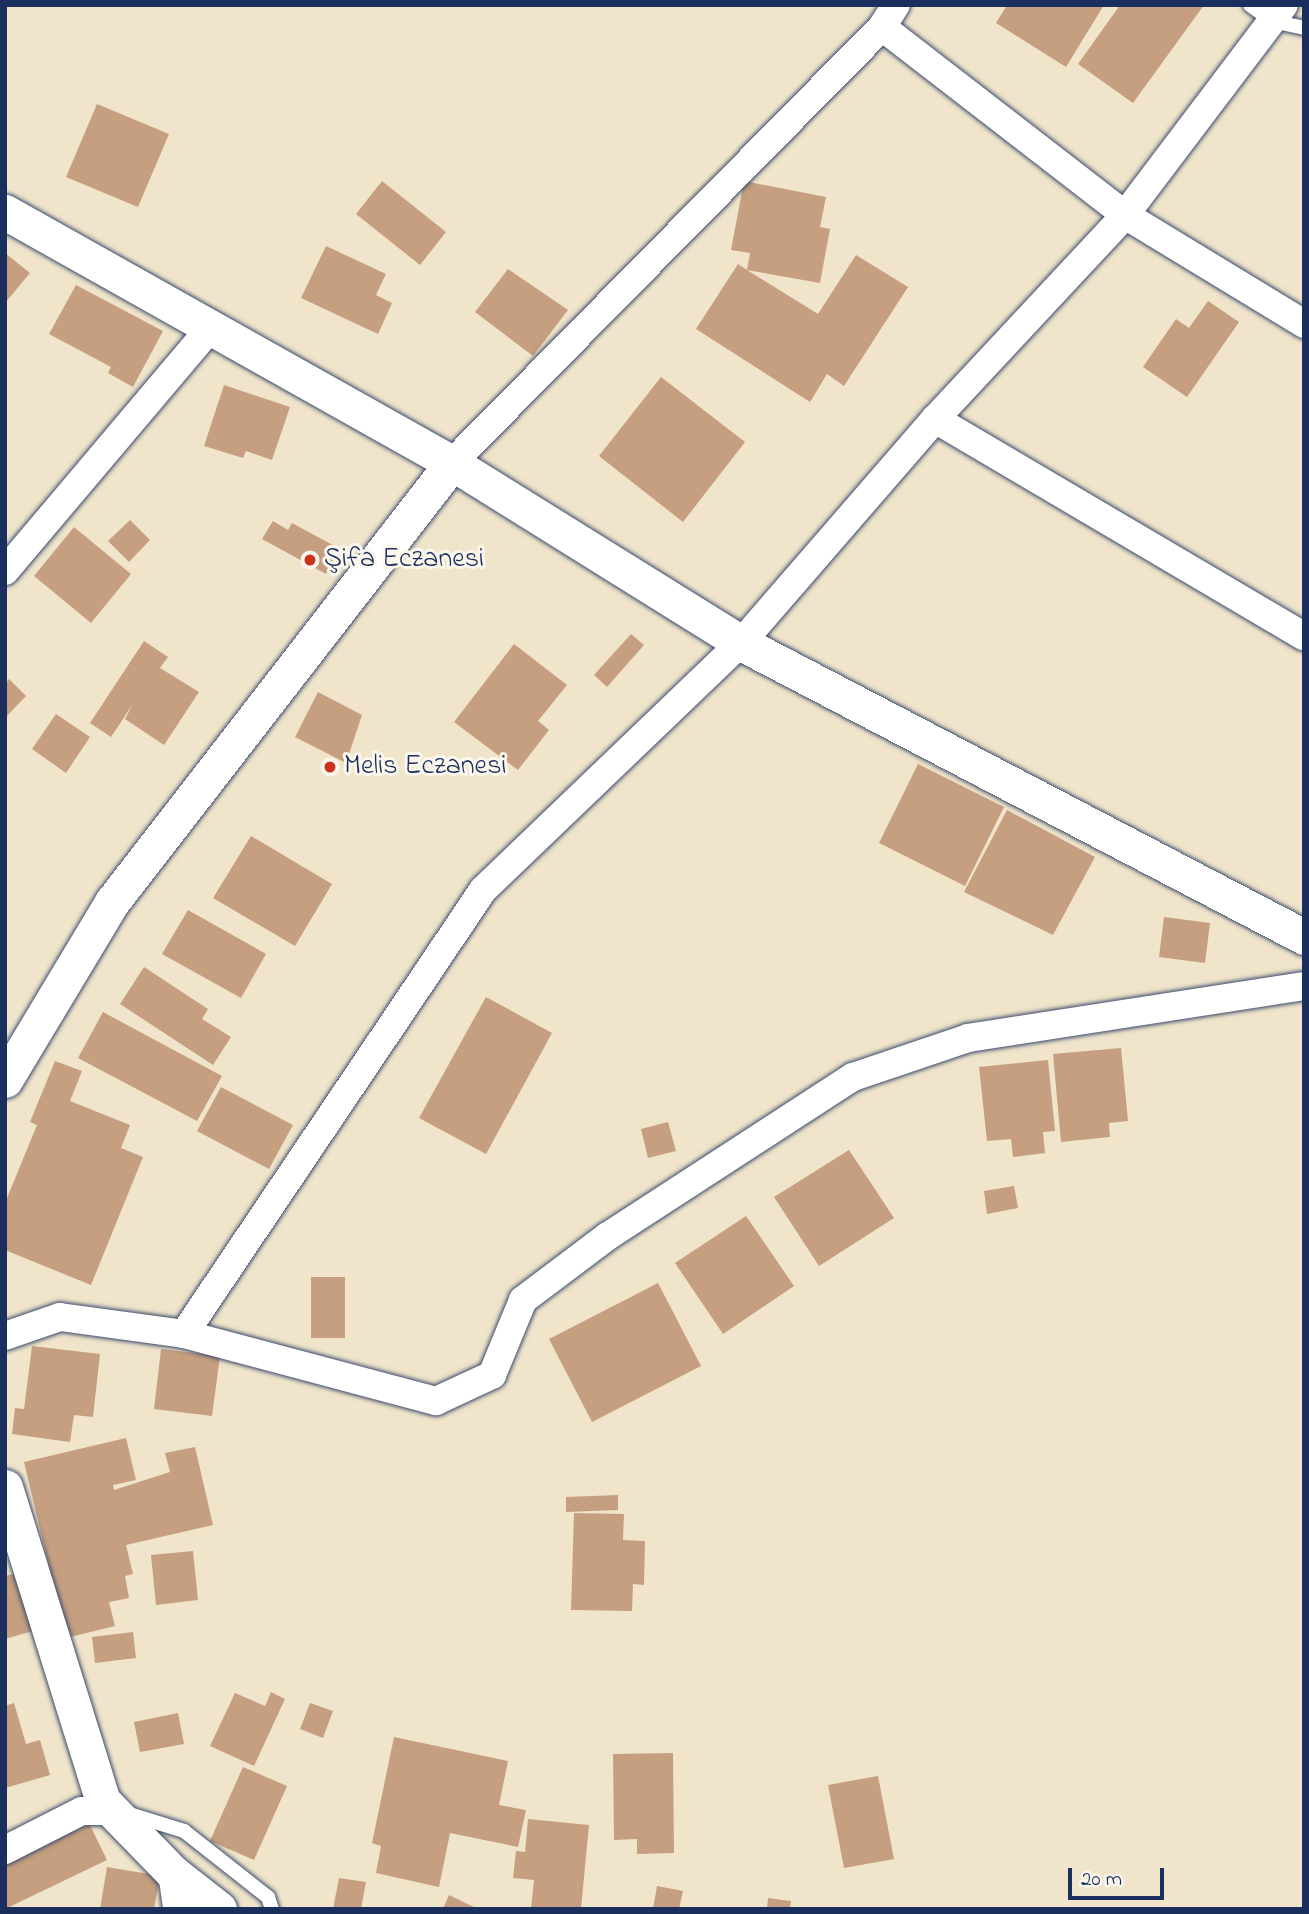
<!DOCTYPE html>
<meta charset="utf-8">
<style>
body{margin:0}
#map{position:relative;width:1309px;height:1914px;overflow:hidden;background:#f0e5ca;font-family:"Indie Flower",sans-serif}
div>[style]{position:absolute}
.building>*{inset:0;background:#c59f7f}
.roads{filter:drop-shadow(0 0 2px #3b4a6e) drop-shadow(0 0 2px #3b4a6e)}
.service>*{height:14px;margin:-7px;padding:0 7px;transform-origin:7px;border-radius:7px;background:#fff}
.minor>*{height:28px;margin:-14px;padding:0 14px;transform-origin:14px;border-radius:14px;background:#fff}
.tertiary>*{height:35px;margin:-17.5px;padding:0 17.5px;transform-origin:17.5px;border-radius:17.5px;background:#fff}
.dots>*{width:19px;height:19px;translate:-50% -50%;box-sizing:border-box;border:4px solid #fbf7ec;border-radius:50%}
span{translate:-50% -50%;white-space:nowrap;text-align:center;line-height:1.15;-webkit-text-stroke:6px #fbf7ec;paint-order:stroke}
.poi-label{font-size:28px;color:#1b2f5e}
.left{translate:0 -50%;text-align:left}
.frame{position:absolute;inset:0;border:7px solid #1b2f5e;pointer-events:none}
.scale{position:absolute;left:1068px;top:1868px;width:96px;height:32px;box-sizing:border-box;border:4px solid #1b2f5e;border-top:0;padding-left:9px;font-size:21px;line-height:24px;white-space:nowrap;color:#1b2f5e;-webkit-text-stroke:5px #fbf7ec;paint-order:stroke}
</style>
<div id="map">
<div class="building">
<i style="clip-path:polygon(1007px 5px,1104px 5px,1066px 67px,996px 23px)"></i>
<i style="clip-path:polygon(1120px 5px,1204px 5px,1133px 103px,1078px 64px)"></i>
<i style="clip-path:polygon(97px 104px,169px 134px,138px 207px,66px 177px)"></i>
<i style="clip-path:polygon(382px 181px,446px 232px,420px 265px,356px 214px)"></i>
<i style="clip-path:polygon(744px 181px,826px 197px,820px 227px,830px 229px,820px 283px,747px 270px,818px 314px,856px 255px,908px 287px,844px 386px,827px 374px,810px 402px,696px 329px,738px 264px,747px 270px,750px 253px,731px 250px)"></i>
<i style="clip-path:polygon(326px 246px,386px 274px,376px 295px,392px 303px,378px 334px,301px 298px)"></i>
<i style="clip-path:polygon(5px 253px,30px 273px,5px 303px)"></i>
<i style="clip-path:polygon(508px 269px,568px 310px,533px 356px,475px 312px)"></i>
<i style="clip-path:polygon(76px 285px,163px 331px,133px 387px,108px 373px,111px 367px,49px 334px)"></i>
<i style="clip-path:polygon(1208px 301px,1239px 322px,1187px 397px,1143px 367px,1176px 319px,1189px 328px)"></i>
<i style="clip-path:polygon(661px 377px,745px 442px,683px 522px,599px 456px)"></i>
<i style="clip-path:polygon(224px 385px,290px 407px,272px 460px,246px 451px,243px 458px,204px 446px)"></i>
<i style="clip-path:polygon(130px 520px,150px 540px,129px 562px,108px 541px)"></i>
<i style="clip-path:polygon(273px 521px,288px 530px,292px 523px,340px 549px,326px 574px,262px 539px)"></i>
<i style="clip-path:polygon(74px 527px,131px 574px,91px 623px,34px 576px)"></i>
<i style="clip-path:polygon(631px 634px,644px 645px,607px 687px,594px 675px)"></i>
<i style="clip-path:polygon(144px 641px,168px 657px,160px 668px,199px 692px,164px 745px,125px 719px,133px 704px,111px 737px,90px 723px)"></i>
<i style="clip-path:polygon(514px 644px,567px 685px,538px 721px,549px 730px,518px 770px,454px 722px)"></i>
<i style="clip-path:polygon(9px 679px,26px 696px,5px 718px,5px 684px)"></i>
<i style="clip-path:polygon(318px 692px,362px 715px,346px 763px,295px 737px)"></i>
<i style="clip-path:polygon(56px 714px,90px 737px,66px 773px,32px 749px)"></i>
<i style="clip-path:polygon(918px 764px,1004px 807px,965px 886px,879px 843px)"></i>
<i style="clip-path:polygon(1007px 810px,1095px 857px,1053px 935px,964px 892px)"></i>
<i style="clip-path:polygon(251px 836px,332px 884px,295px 946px,213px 898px)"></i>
<i style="clip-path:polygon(188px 910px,266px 954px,241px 998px,162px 954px)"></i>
<i style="clip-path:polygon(1164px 917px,1210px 923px,1205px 963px,1159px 957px)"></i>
<i style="clip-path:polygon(144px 967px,208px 1009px,202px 1019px,231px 1037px,213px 1065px,120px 1004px)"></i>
<i style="clip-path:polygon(486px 997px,552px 1033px,486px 1154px,419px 1118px)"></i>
<i style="clip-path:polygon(103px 1012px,222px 1076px,197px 1121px,78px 1058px)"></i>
<i style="clip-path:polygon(1121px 1048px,1128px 1121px,1109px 1123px,1110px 1137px,1061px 1142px,1053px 1054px)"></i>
<i style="clip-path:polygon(1048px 1060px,1055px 1131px,1043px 1132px,1045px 1153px,1013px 1157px,1011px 1139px,987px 1141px,979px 1067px)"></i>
<i style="clip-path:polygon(55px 1061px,82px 1071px,70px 1101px,130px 1125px,121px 1148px,143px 1157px,91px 1285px,5px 1250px,5px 1203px,37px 1125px,30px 1122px)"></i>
<i style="clip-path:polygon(221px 1087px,293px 1125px,269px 1169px,197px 1131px)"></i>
<i style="clip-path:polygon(668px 1122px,676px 1151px,648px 1158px,641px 1129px)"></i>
<i style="clip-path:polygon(849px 1150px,894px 1218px,819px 1266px,774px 1197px)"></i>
<i style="clip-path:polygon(1014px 1186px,1018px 1208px,987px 1214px,984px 1191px)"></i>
<i style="clip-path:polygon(746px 1216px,794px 1286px,723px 1334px,675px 1263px)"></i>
<i style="clip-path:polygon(311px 1277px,345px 1277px,345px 1338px,311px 1338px)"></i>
<i style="clip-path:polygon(658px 1283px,701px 1366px,592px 1422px,549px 1339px)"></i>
<i style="clip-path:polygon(32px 1346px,100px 1354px,93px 1417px,74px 1415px,70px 1442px,12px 1434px,15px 1408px,24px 1409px)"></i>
<i style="clip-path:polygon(161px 1349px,220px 1356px,212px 1416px,154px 1409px)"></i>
<i style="clip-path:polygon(126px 1438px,136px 1480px,113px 1485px,114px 1490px,170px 1472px,165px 1453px,195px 1447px,213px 1525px,126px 1545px,133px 1574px,125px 1576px,129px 1598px,109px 1602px,115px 1626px,66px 1638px,24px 1462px)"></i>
<i style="clip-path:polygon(618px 1495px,618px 1510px,566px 1512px,566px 1497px)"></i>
<i style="clip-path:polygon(574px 1513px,624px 1514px,623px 1540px,645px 1541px,644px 1585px,633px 1584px,632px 1611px,571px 1610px)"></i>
<i style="clip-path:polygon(193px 1551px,198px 1600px,156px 1605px,151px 1555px)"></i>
<i style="clip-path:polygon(17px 1573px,33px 1631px,5px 1639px,5px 1576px)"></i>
<i style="clip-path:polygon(133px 1632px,136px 1658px,95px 1663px,92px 1637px)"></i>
<i style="clip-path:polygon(271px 1692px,285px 1699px,254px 1766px,210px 1746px,235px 1693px,265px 1706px)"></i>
<i style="clip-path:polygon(14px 1703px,26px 1744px,40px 1740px,50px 1775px,5px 1788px,5px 1706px)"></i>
<i style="clip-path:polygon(310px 1703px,333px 1711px,323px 1738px,300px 1729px)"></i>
<i style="clip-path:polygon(178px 1713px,184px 1744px,140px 1752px,134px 1722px)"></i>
<i style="clip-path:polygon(394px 1737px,508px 1761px,499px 1805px,526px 1810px,518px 1847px,450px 1833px,439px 1887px,376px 1873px,381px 1846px,372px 1843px)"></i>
<i style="clip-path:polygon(673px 1753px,674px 1853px,637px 1854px,637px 1839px,614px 1840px,613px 1754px)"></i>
<i style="clip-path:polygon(243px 1767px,287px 1786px,254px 1860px,210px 1841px)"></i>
<i style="clip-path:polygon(878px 1776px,894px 1859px,844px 1868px,828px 1785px)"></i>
<i style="clip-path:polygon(87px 1819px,107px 1860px,5px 1909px,5px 1859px)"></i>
<i style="clip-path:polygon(528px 1819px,589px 1825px,581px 1909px,531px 1909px,534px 1880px,513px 1878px,516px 1851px,525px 1852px)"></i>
<i style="clip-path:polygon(107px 1867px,160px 1876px,154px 1909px,100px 1909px)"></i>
<i style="clip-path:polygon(339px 1878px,366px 1882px,361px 1909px,333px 1909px)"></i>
<i style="clip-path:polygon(657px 1886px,683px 1891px,679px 1909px,653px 1909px)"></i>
<i style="clip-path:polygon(449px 1895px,478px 1909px,443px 1909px)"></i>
<i style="clip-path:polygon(768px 1898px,791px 1901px,790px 1909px,767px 1909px)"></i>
</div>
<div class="roads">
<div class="service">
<i style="left:1250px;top:5px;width:27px;rotate:36deg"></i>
<i style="left:1272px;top:21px;width:33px;rotate:12deg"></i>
<i style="left:126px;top:1813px;width:61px;rotate:17.2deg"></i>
<i style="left:184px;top:1831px;width:107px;rotate:38.2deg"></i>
<i style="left:268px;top:1897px;width:13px;rotate:72deg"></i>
</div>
<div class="minor">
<i style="left:882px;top:27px;width:307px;rotate:37.7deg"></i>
<i style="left:1125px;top:215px;width:263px;rotate:-52.9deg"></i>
<i style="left:935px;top:419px;width:428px;rotate:30.5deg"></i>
<i style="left:452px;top:463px;width:612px;rotate:-45.4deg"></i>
<i style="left:882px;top:27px;width:26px;rotate:-58deg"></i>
<i style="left:5px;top:571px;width:316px;rotate:-49.8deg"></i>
<i style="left:184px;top:1334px;width:535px;rotate:-56.04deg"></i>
<i style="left:483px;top:890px;width:357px;rotate:-43.8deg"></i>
<i style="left:741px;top:643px;width:296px;rotate:-49.1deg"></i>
<i style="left:935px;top:419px;width:279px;rotate:-47deg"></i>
<i style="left:1125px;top:215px;width:210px;rotate:31.3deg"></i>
<i style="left:5px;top:1336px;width:58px;rotate:-19.1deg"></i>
<i style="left:60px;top:1317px;width:125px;rotate:7.8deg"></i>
<i style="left:184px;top:1334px;width:261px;rotate:14.9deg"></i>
<i style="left:436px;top:1401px;width:62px;rotate:-24.9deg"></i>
<i style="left:492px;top:1375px;width:81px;rotate:-67.5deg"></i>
<i style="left:523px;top:1300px;width:106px;rotate:-37deg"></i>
<i style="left:608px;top:1236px;width:292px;rotate:-33deg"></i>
<i style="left:853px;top:1077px;width:121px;rotate:-18.7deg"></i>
<i style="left:968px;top:1038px;width:340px;rotate:-8.8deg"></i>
<i style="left:5px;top:1850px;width:86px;rotate:-26.9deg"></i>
<i style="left:82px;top:1811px;width:31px"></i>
<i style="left:172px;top:1872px;width:37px;rotate:82deg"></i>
</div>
<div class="tertiary">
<i style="left:5px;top:212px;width:513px;rotate:29.32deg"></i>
<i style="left:452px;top:463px;width:340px;rotate:31.9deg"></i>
<i style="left:741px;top:643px;width:635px;rotate:27.57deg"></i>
<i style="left:5px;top:1080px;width:208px;rotate:-59deg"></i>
<i style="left:112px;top:902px;width:555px;rotate:-52.24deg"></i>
<i style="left:5px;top:1487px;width:329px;rotate:72.7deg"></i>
<i style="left:103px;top:1801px;width:99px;rotate:45.8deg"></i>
<i style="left:172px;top:1872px;width:60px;rotate:38.2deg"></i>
</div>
</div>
<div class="dots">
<i style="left:310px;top:560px;background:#c8321e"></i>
<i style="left:330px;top:767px;background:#c8321e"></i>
</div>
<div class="poi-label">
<span class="left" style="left:324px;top:560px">Şifa Eczanesi</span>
<span class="left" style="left:344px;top:767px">Melis Eczanesi</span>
</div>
<div class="frame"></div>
<div class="scale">20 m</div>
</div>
